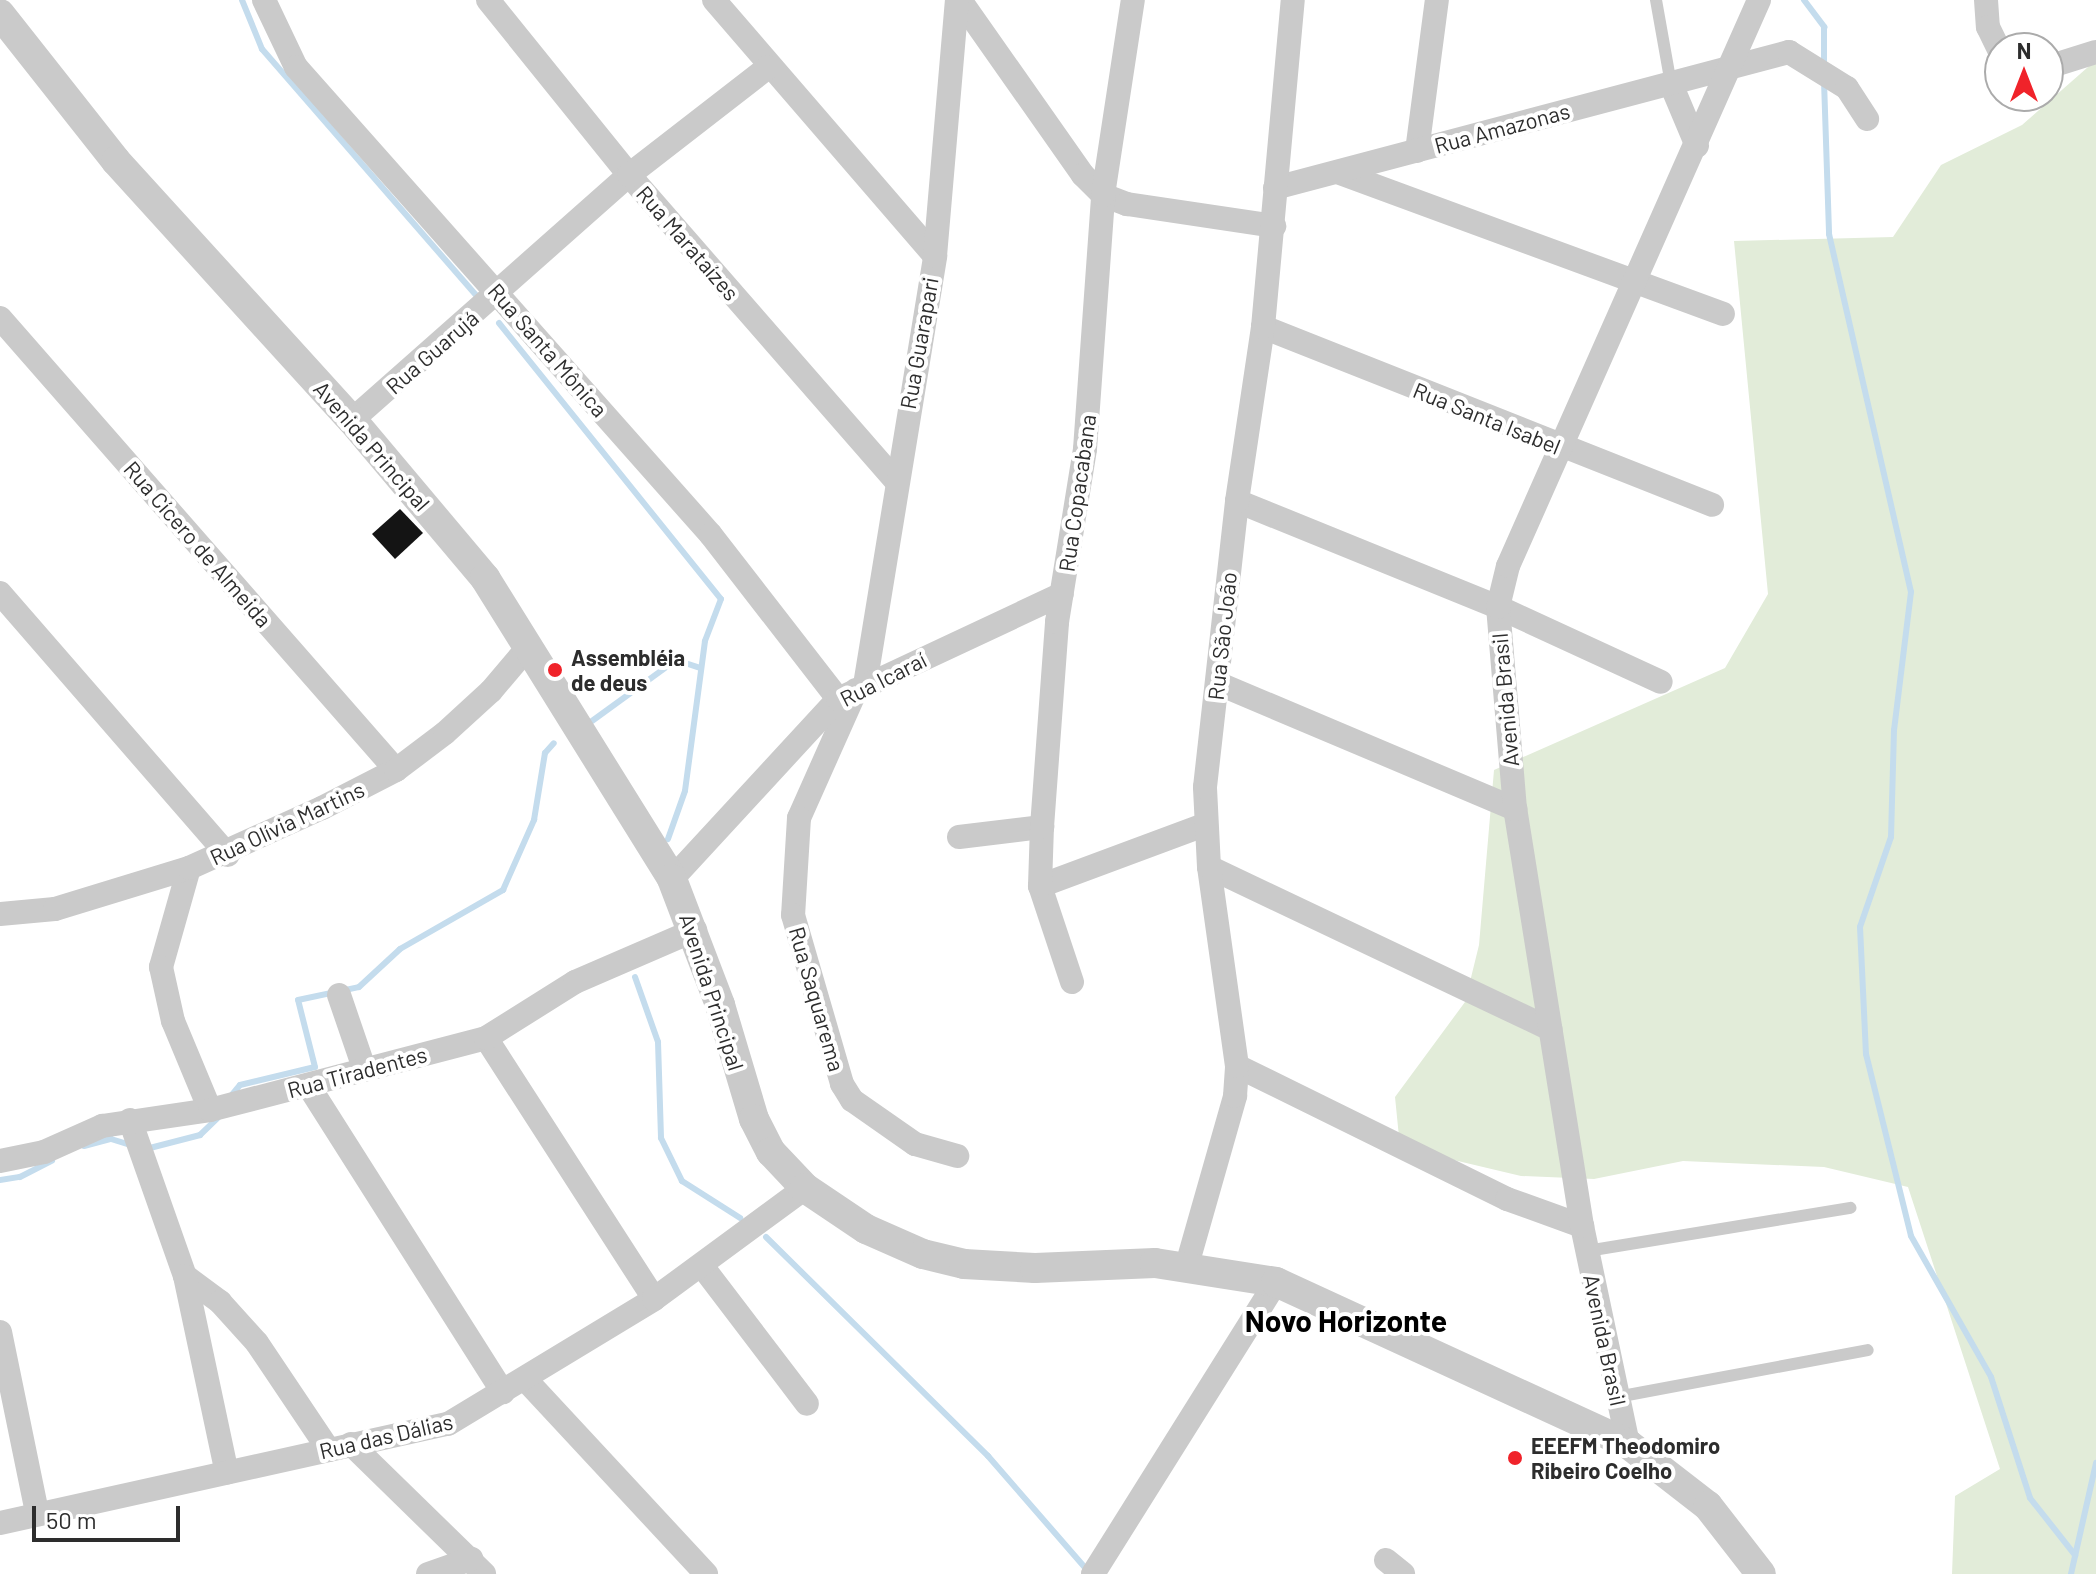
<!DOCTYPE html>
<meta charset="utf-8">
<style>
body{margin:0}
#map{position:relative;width:2096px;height:1574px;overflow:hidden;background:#fff;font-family:Barlow,sans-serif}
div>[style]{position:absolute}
.green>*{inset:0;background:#e2ecd9}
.stream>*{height:6px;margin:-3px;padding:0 3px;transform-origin:3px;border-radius:3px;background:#c4dced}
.building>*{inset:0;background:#141414}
.service>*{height:12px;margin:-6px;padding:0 6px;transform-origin:6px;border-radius:6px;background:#cacaca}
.minor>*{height:24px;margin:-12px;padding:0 12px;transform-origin:12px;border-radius:12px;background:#cacaca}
.tertiary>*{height:30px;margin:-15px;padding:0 15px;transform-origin:15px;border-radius:15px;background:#cacaca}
.dots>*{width:22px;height:22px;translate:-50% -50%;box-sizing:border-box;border:4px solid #fff;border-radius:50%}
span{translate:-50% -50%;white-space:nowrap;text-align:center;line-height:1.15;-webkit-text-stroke:8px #fff;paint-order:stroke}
.street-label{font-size:22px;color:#2d2d2d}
.poi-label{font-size:22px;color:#2d2d2d;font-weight:700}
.left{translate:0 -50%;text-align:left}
.district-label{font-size:30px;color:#000;font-weight:700}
.north{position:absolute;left:1984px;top:32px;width:80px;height:80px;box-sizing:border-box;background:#fff;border:2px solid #ababab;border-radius:50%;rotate:0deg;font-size:22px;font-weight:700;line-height:32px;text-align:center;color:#2d2d2d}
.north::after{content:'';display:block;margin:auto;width:28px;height:36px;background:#f0232a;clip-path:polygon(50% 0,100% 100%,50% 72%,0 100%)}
.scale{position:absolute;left:32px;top:1506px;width:148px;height:36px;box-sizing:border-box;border:4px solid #2d2d2d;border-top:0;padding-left:10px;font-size:24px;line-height:28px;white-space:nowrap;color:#2d2d2d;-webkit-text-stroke:6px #fff;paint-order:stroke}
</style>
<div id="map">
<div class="green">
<i style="clip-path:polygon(2096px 60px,2096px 1574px,1952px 1574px,1955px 1496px,2000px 1469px,1908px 1187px,1824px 1167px,1683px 1161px,1594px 1179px,1521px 1176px,1441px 1157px,1399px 1137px,1395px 1097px,1465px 1002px,1479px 945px,1494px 770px,1725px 668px,1768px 594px,1734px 241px,1893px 237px,1941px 165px,2022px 125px)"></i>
</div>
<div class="stream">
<i style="left:242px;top:0;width:53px;rotate:67.8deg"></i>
<i style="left:262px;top:49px;width:331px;rotate:49deg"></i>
<i style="left:1804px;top:0;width:34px;rotate:53deg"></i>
<i style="left:1824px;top:27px;width:39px;rotate:90deg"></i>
<i style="left:1824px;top:81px;width:153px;rotate:88.1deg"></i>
<i style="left:1829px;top:234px;width:367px;rotate:77.1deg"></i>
<i style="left:1911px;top:592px;width:139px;rotate:97deg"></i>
<i style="left:1894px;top:730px;width:107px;rotate:91.6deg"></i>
<i style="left:1891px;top:837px;width:95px;rotate:109deg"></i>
<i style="left:1860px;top:927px;width:127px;rotate:87.3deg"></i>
<i style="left:1866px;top:1054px;width:187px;rotate:76.1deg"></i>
<i style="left:1911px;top:1236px;width:162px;rotate:60.4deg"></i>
<i style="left:1991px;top:1377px;width:127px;rotate:72.1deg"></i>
<i style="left:2030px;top:1498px;width:73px;rotate:51.7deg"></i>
<i style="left:499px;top:323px;width:354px;rotate:51.2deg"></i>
<i style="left:721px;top:599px;width:45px;rotate:110.9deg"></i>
<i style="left:705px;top:641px;width:151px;rotate:97.6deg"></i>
<i style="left:685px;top:791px;width:51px;rotate:109.5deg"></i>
<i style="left:592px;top:721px;width:104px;rotate:-36deg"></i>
<i style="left:676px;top:660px;width:26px;rotate:18deg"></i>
<i style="left:635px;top:977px;width:69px;rotate:70.5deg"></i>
<i style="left:658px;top:1042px;width:96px;rotate:88.2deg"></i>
<i style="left:661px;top:1138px;width:48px;rotate:64deg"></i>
<i style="left:682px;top:1181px;width:69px;rotate:32.5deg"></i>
<i style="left:231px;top:1096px;width:14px;rotate:-51deg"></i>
<i style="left:240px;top:1085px;width:77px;rotate:-13.5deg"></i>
<i style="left:315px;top:1067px;width:69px;rotate:-104.2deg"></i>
<i style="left:298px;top:1000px;width:62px;rotate:-12deg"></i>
<i style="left:359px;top:987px;width:56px;rotate:-42.8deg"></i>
<i style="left:400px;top:949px;width:119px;rotate:-29.8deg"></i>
<i style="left:503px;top:890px;width:77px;rotate:-66.1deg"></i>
<i style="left:534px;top:820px;width:68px;rotate:-80.7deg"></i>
<i style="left:545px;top:753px;width:13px;rotate:-48deg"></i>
<i style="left:84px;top:1146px;width:28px;rotate:-15deg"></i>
<i style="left:111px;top:1139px;width:21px;rotate:17deg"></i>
<i style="left:146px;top:1149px;width:56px;rotate:-14.5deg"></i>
<i style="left:200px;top:1135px;width:28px;rotate:-44deg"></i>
<i style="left:0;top:1180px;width:20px;rotate:-9deg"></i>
<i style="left:20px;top:1177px;width:36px;rotate:-27deg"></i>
<i style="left:766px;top:1237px;width:312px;rotate:44.6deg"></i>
<i style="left:988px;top:1456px;width:152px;rotate:49deg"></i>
<i style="left:2071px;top:1574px;width:114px;rotate:-77.3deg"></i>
</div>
<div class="building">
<i style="clip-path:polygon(400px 509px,423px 533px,395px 559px,372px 534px)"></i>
</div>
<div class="service">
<i style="left:1656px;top:0;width:85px;rotate:79.9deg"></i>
<i style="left:1587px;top:1251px;width:267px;rotate:-9.3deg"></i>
<i style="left:1617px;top:1397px;width:255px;rotate:-10.6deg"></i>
</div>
<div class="minor">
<i style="left:264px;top:0;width:74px;rotate:64.5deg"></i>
<i style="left:296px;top:67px;width:625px;rotate:48.43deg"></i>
<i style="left:711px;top:535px;width:207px;rotate:52.2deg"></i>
<i style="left:488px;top:0;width:225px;rotate:51.1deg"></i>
<i style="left:629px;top:175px;width:405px;rotate:48.9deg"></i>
<i style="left:714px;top:0;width:338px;rotate:49.2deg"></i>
<i style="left:960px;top:0;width:214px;rotate:54.9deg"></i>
<i style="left:1083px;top:175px;width:28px;rotate:45deg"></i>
<i style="left:1103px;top:195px;width:26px;rotate:21deg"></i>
<i style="left:1127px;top:204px;width:149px;rotate:8.5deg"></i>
<i style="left:1986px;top:0;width:27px;rotate:86deg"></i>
<i style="left:1988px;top:27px;width:28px;rotate:64deg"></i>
<i style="left:2048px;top:67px;width:50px;rotate:-17.4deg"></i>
<i style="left:1671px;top:84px;width:67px;rotate:67.2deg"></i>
<i style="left:1417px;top:151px;width:152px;rotate:-82.5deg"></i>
<i style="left:1340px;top:173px;width:408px;rotate:20.2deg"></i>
<i style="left:1275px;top:188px;width:532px;rotate:-14.82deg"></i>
<i style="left:1789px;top:52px;width:68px;rotate:31.8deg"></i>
<i style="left:1847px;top:88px;width:37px;rotate:57deg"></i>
<i style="left:0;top:318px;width:601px;rotate:48.78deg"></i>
<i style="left:1263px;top:327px;width:483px;rotate:21.6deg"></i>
<i style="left:352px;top:420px;width:370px;rotate:-41.5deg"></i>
<i style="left:629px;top:175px;width:176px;rotate:-37.8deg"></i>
<i style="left:1237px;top:501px;width:282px;rotate:22.1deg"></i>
<i style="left:1498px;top:607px;width:179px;rotate:24.7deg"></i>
<i style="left:0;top:593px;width:347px;rotate:49deg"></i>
<i style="left:1217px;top:683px;width:324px;rotate:22.9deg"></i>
<i style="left:865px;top:685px;width:435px;rotate:-80.7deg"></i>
<i style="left:935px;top:256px;width:257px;rotate:-85.1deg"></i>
<i style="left:856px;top:690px;width:140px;rotate:114deg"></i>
<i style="left:799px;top:818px;width:97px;rotate:93.5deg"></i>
<i style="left:793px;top:915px;width:176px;rotate:73.8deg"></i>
<i style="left:842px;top:1084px;width:19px;rotate:58deg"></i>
<i style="left:852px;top:1100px;width:77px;rotate:34.9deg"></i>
<i style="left:915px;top:1144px;width:44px;rotate:15.9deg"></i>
<i style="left:959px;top:837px;width:84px;rotate:-6.9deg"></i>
<i style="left:1209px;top:867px;width:378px;rotate:25.4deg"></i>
<i style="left:189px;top:868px;width:103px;rotate:105.8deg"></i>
<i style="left:161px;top:967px;width:55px;rotate:77.5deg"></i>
<i style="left:173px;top:1021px;width:96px;rotate:67.4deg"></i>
<i style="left:672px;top:879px;width:245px;rotate:-47.3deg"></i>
<i style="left:838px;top:699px;width:247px;rotate:-25.1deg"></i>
<i style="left:1040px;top:886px;width:175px;rotate:-20.4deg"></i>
<i style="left:0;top:914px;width:55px;rotate:-5.2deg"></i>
<i style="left:55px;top:909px;width:140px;rotate:-17deg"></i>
<i style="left:189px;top:868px;width:146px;rotate:-24.3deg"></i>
<i style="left:322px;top:808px;width:83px;rotate:-27.2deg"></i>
<i style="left:396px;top:770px;width:61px;rotate:-37.1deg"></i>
<i style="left:445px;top:733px;width:62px;rotate:-42.4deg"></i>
<i style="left:491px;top:691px;width:59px;rotate:-49.8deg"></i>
<i style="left:1072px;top:982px;width:101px;rotate:-108.4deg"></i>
<i style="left:1040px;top:886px;width:59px;rotate:-88.1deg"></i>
<i style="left:1042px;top:827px;width:206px;rotate:-85.8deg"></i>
<i style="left:1057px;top:622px;width:175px;rotate:-80.8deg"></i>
<i style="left:1085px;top:449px;width:255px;rotate:-85.9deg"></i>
<i style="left:1103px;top:195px;width:197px;rotate:-81.3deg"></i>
<i style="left:339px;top:995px;width:77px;rotate:71.1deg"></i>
<i style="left:486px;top:1038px;width:310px;rotate:57.2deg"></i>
<i style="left:1237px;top:1066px;width:301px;rotate:26.2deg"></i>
<i style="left:1507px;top:1199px;width:80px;rotate:19.8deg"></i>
<i style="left:308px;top:1085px;width:364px;rotate:57.6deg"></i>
<i style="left:130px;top:1120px;width:165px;rotate:70.6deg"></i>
<i style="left:185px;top:1276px;width:44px;rotate:36.6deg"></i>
<i style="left:220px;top:1302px;width:55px;rotate:47.9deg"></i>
<i style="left:257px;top:1343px;width:129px;rotate:56.1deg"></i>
<i style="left:0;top:1161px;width:45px;rotate:-11.6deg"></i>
<i style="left:44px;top:1152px;width:64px;rotate:-24.1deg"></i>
<i style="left:102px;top:1126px;width:109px;rotate:-8.4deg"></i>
<i style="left:210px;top:1110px;width:285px;rotate:-14.6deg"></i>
<i style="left:486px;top:1038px;width:105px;rotate:-32.2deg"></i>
<i style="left:575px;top:982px;width:131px;rotate:-23.4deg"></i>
<i style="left:1187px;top:1265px;width:176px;rotate:-74.1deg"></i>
<i style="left:1235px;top:1096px;width:30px;rotate:-86deg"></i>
<i style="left:1237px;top:1066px;width:201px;rotate:-98deg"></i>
<i style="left:1209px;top:867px;width:80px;rotate:-92.9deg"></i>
<i style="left:1205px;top:787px;width:288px;rotate:-83.6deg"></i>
<i style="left:1237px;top:501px;width:176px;rotate:-81.5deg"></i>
<i style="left:1263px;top:327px;width:328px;rotate:-84.8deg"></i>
<i style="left:702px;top:1266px;width:173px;rotate:52.7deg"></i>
<i style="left:185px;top:1276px;width:201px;rotate:78deg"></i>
<i style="left:0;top:1332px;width:184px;rotate:78.4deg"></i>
<i style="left:525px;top:1379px;width:266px;rotate:47.1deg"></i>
<i style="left:351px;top:1444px;width:186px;rotate:44.3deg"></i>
<i style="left:1628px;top:1444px;width:223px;rotate:-101.9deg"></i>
<i style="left:1582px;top:1226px;width:422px;rotate:-99.1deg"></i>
<i style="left:1515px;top:809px;width:203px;rotate:-94.8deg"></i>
<i style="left:1498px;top:607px;width:42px;rotate:-76.3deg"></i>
<i style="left:1508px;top:566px;width:619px;rotate:-66.08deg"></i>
<i style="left:0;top:1523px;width:459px;rotate:-12.5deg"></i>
<i style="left:448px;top:1424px;width:241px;rotate:-31.2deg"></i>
<i style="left:654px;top:1299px;width:187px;rotate:-36.3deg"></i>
<i style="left:1386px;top:1560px;width:22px;rotate:39deg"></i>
<i style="left:428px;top:1574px;width:46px;rotate:-19.2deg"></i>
<i style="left:1093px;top:1574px;width:345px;rotate:-57.9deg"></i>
</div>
<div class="tertiary">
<i style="left:0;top:14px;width:187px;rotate:51.7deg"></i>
<i style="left:116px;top:161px;width:350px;rotate:47.7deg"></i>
<i style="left:352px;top:420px;width:207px;rotate:49.9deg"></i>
<i style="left:485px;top:578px;width:354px;rotate:58.1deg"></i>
<i style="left:672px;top:879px;width:135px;rotate:69.1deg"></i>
<i style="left:720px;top:1005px;width:119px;rotate:73.4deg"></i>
<i style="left:754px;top:1119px;width:37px;rotate:63deg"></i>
<i style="left:771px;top:1152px;width:50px;rotate:46.6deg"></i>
<i style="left:805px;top:1188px;width:73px;rotate:33.9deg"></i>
<i style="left:866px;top:1229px;width:62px;rotate:23.7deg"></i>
<i style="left:923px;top:1254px;width:42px;rotate:13.7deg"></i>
<i style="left:964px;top:1264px;width:71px;rotate:3.2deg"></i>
<i style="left:1035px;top:1268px;width:120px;rotate:-2.4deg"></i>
<i style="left:1155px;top:1263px;width:122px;rotate:8.9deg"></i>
<i style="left:1276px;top:1282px;width:387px;rotate:24.7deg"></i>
<i style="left:1628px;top:1444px;width:101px;rotate:37.8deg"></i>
<i style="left:1708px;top:1506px;width:86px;rotate:52.1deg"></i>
</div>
<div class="dots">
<i style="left:555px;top:670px;background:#f0232a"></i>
<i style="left:1515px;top:1458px;background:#f0232a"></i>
</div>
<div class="street-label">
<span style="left:1502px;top:128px;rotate:-15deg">Rua Amazonas</span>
<span style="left:688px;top:243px;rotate:49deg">Rua Marataízes</span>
<span style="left:919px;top:343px;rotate:-80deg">Rua Guarapari</span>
<span style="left:548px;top:350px;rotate:49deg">Rua Santa Mônica</span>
<span style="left:432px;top:352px;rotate:-41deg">Rua Guarujá</span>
<span style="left:1487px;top:418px;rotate:22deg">Rua Santa Isabel</span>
<span style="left:372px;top:446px;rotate:49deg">Avenida Principal</span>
<span style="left:1077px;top:493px;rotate:-82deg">Rua Copacabana</span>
<span style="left:198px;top:544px;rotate:49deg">Rua Cícero de Almeida</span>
<span style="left:1222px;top:636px;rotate:-84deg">Rua São João</span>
<span style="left:883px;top:679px;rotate:-27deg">Rua Icaraí</span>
<span style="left:1505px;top:700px;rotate:-95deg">Avenida Brasil</span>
<span style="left:287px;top:823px;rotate:-25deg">Rua Olívia Martins</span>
<span style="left:712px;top:992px;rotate:72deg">Avenida Principal</span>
<span style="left:817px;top:999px;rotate:74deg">Rua Saquarema</span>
<span style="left:357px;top:1072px;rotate:-15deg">Rua Tiradentes</span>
<span style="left:1605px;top:1340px;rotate:78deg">Avenida Brasil</span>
<span style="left:386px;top:1436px;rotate:-13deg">Rua das Dálias</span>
</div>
<div class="poi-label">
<span class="left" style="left:571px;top:670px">Assembléia<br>de deus</span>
<span class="left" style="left:1531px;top:1458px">EEEFM Theodomiro<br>Ribeiro Coelho</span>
</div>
<div class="district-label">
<span style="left:1346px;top:1320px">Novo Horizonte</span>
</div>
<div class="north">N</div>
<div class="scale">50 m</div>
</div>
